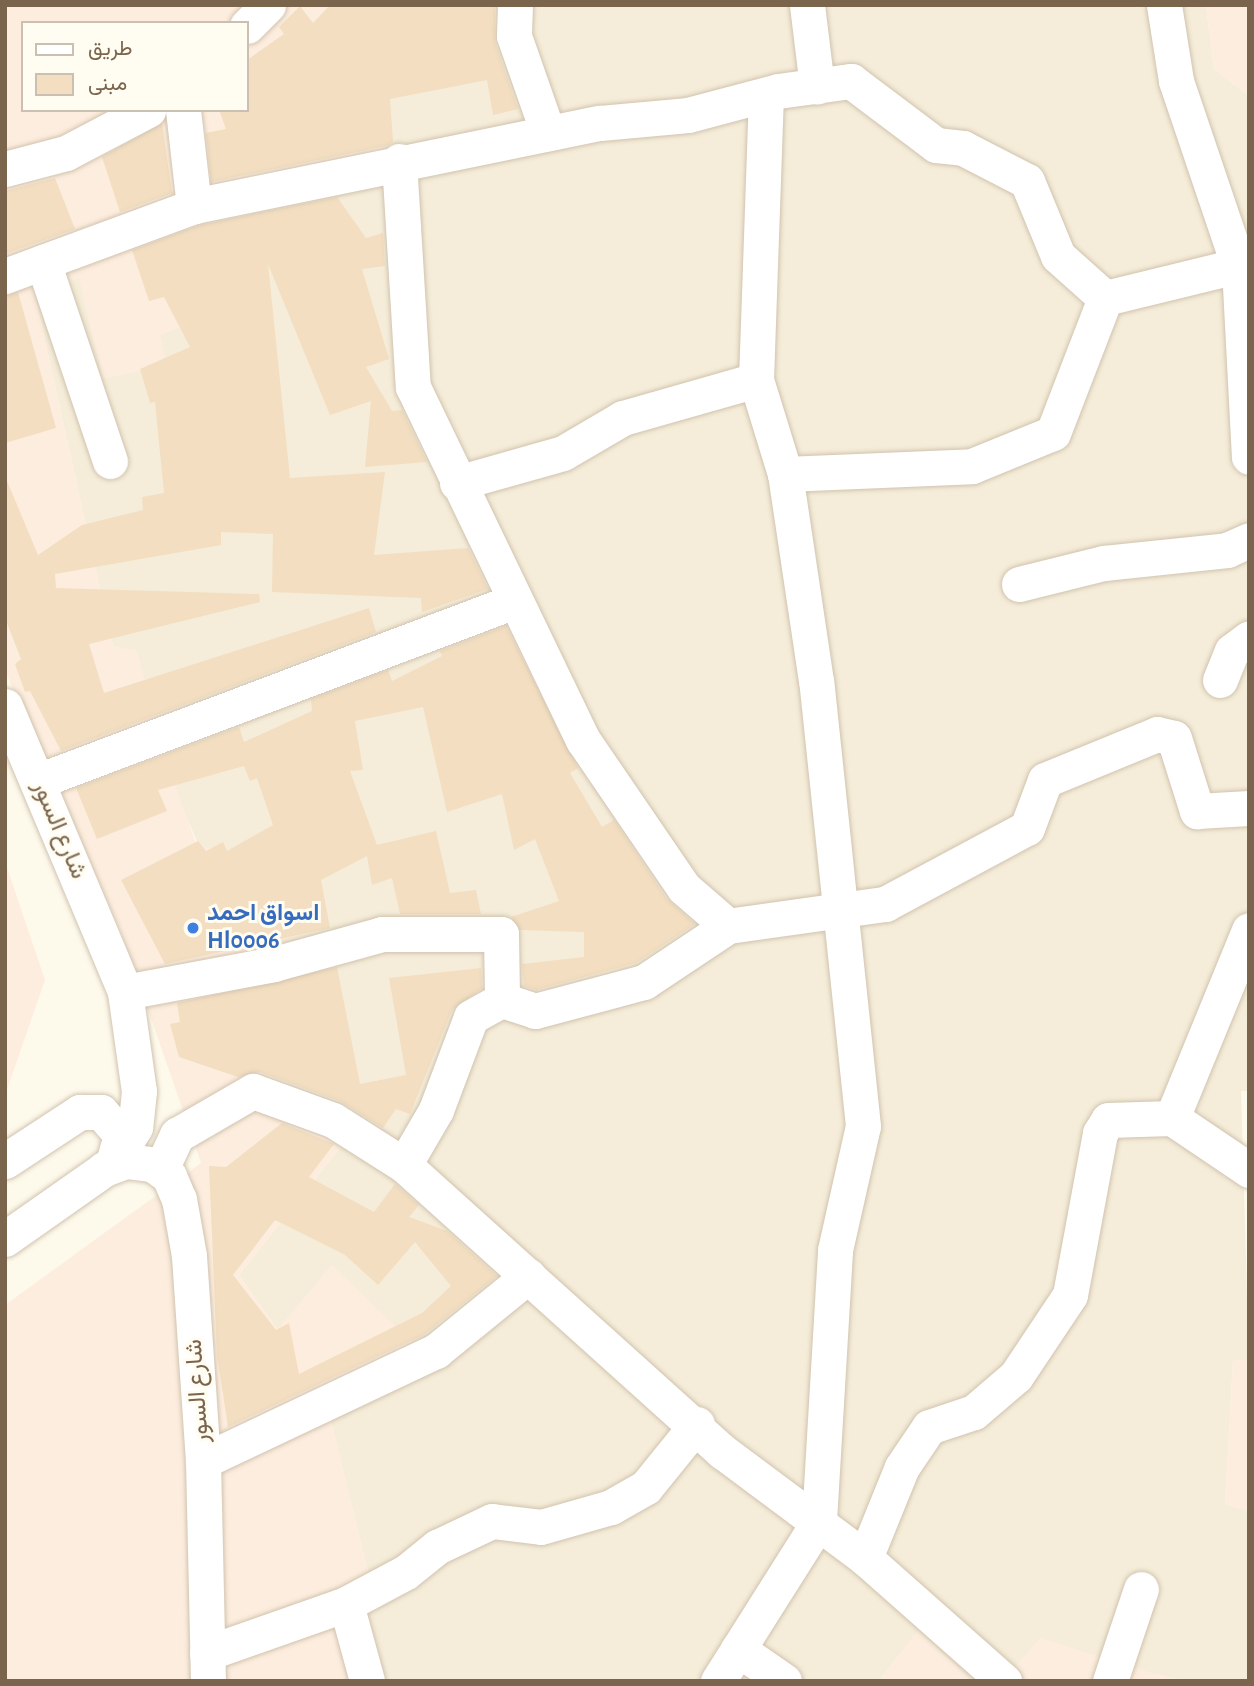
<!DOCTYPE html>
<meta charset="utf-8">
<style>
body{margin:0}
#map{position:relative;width:1254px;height:1686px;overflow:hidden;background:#fdf9eb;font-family:"Alegreya Sans",Vazirmatn,sans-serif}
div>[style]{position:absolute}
.residential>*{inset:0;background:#f5edd9}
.commercial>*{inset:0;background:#fdedde}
.building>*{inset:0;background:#f3dec1}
.roads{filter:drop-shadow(0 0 2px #d1c3af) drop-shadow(0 0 2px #d1c3af)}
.minor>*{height:35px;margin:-17.5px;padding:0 17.5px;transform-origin:17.5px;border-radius:17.5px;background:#fff}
.dots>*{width:19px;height:19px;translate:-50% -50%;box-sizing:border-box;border:4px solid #fffcf2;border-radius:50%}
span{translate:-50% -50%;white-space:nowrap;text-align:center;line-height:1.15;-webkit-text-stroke:6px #fffcf2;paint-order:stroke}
.street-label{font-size:24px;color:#7a644c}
.shop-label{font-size:24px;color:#366cbe;font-weight:700}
.left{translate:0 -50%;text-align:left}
.frame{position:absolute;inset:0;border:7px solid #7a644c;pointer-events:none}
.legend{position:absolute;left:21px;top:21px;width:228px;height:91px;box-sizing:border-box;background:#fffcf2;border:2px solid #cabfb0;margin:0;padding:9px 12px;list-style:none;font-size:21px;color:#7a644c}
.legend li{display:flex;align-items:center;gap:14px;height:35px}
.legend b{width:35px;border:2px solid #cabfb0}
</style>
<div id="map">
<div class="residential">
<i style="clip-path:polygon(459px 5px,1206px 5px,1214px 69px,1249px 96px,1249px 1091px,1241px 1091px,1249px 1360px,1233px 1360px,1225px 1504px,1249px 1511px,1249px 1681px,1187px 1681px,1155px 1674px,971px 1681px,918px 1631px,879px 1681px,375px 1681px,362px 1613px,376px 1604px,329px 1413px,332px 1265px,278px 1330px,239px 1275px,359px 1124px,278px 1083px,268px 1007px,113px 646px,35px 296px,79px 277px,160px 335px,204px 225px,361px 49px)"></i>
</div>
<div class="commercial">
<i style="clip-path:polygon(evenodd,459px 5px,361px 49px,388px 180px,205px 225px,210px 315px,160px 335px,167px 365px,103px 379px,79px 278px,35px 296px,113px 646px,137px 651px,169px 768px,198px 849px,225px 847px,256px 898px,230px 911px,283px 1043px,278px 1083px,359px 1124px,239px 1275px,278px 1329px,332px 1265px,430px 1360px,329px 1413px,376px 1604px,363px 1613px,375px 1681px,5px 1681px,5px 1305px,201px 1163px,121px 931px,5px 671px,5px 7px,459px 5px,23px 23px,247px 23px,247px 110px,23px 110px,23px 23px)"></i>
<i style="clip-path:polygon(1206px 5px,1249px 5px,1249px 96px,1214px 69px)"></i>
<i style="clip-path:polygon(5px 862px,45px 980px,5px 1095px)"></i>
<i style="clip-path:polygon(1233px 1360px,1249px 1360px,1249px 1511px,1225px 1504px)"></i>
<i style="clip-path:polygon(918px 1631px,971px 1681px,879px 1681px)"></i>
<i style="clip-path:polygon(1040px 1638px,1155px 1674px,1187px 1681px,1002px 1681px)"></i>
</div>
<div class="building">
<i style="clip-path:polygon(330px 5px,495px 5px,495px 42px,518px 109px,493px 115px,487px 80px,390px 99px,393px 142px,386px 146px,211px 182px,206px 133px,226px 129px,219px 110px,247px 110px,247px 60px,284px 34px,279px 27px,300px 6px,313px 23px)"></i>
<i style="clip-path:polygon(162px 123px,172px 193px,120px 212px,102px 157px)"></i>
<i style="clip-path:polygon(55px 178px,75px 229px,5px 254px,5px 191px)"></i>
<i style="clip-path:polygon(337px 197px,366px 238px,383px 233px,385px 266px,362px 269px,389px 359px,366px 367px,392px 411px,402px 410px,427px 462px,365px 467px,371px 401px,330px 415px,268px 264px,290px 478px,385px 472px,374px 555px,468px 548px,488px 589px,422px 612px,421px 598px,272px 592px,273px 534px,221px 532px,221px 545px,55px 574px,56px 588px,259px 594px,260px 602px,89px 644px,104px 693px,369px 608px,376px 632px,61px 751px,30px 691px,25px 692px,15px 664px,21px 659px,5px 618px,5px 476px,38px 555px,82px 525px,143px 510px,142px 497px,164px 493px,155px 402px,150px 403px,140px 369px,190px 347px,164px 297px,149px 301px,132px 250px,200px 225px)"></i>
<i style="clip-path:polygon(18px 292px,56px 428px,5px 443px,5px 296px)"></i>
<i style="clip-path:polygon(506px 626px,578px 768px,570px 773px,602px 827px,614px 820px,667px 899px,695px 924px,636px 963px,536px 990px,524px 986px,522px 964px,584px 957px,584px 932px,520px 930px,511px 917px,559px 901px,535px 839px,514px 850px,502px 794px,447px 812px,423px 707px,355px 721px,363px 770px,350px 771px,377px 845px,436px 831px,450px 893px,476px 890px,481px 914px,400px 914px,392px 878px,372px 885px,367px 856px,321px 880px,330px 928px,165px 964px,121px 880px,198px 841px,206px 851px,223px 842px,227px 851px,273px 825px,257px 778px,250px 781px,244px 766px,158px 790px,167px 811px,97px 839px,76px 788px,239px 727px,244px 742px,312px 711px,311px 699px,388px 670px,392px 681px,442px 656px,440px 651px)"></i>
<i style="clip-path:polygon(337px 967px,360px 1084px,406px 1075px,389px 978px,481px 968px,482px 988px,452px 1010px,410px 1114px,396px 1109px,383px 1128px,340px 1101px,260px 1072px,238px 1077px,179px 1057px,170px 1024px,180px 1022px,177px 1003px)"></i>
<i style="clip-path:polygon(evenodd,282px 1123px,334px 1144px,309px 1177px,374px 1212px,395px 1184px,419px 1205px,409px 1217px,447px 1231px,497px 1276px,425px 1334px,228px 1427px,217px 1355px,209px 1166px,226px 1167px,282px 1123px,275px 1220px,345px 1255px,378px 1285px,415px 1242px,451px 1286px,422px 1313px,299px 1374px,289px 1323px,276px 1330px,233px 1275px,275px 1220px)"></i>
</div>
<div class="roads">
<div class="minor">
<i style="left:515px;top:5px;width:31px;rotate:92deg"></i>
<i style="left:514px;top:36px;width:103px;rotate:70.7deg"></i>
<i style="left:807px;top:5px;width:82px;rotate:83deg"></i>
<i style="left:1164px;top:5px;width:77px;rotate:81deg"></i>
<i style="left:1176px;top:81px;width:196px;rotate:71.3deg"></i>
<i style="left:1239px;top:267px;width:190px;rotate:87deg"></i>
<i style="left:247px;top:26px;width:30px;rotate:-45deg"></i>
<i style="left:183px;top:110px;width:97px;rotate:83.5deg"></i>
<i style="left:399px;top:161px;width:226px;rotate:86.5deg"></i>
<i style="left:413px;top:387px;width:392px;rotate:64.3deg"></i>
<i style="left:583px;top:740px;width:179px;rotate:55.7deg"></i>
<i style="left:684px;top:888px;width:58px;rotate:40.8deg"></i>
<i style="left:728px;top:926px;width:159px;rotate:-8deg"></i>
<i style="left:885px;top:904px;width:161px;rotate:-28.2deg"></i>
<i style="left:1027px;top:828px;width:51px;rotate:-69.4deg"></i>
<i style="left:1045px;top:780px;width:121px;rotate:-22.3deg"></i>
<i style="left:1157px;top:734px;width:17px;rotate:13deg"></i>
<i style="left:1174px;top:738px;width:77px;rotate:72.5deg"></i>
<i style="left:1197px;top:811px;width:52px;rotate:-3.3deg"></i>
<i style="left:5px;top:169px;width:63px;rotate:-14.7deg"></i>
<i style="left:66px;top:153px;width:93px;rotate:-27.7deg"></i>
<i style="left:43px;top:262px;width:210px;rotate:71.4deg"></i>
<i style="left:5px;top:276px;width:202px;rotate:-20.3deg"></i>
<i style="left:194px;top:206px;width:414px;rotate:-11.6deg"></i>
<i style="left:600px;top:123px;width:88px;rotate:-5.2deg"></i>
<i style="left:688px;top:115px;width:93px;rotate:-14.9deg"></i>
<i style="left:778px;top:91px;width:74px;rotate:-7.8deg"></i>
<i style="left:851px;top:81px;width:106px;rotate:37deg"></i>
<i style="left:936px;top:145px;width:27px;rotate:6deg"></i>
<i style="left:963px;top:148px;width:72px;rotate:27.3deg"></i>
<i style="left:1027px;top:181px;width:81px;rotate:67.5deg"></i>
<i style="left:1058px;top:256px;width:63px;rotate:41.8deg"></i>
<i style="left:1105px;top:298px;width:148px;rotate:-13.7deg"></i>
<i style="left:785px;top:474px;width:187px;rotate:-2.4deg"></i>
<i style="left:972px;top:466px;width:87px;rotate:-22.2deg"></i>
<i style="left:1053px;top:433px;width:145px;rotate:-68.9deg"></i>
<i style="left:457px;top:483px;width:110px;rotate:-15.8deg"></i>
<i style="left:563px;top:453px;width:69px;rotate:-30.3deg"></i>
<i style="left:623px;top:418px;width:138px;rotate:-15.9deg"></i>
<i style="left:1019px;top:584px;width:88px;rotate:-13.9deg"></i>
<i style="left:1104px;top:563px;width:124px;rotate:-6deg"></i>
<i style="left:1227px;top:550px;width:24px;rotate:-24deg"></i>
<i style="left:1220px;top:680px;width:31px;rotate:-68deg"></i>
<i style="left:1232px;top:651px;width:21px;rotate:-37deg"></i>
<i style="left:5px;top:706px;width:310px;rotate:67.2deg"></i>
<i style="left:125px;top:992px;width:100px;rotate:82deg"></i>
<i style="left:139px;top:1091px;width:36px;rotate:96deg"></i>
<i style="left:135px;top:1127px;width:33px;rotate:121deg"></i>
<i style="left:38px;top:781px;width:507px;rotate:-20.69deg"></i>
<i style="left:125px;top:992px;width:152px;rotate:-10.6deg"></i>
<i style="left:274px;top:964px;width:112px;rotate:-15.5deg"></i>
<i style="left:382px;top:934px;width:119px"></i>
<i style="left:501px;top:934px;width:66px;rotate:89.1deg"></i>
<i style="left:502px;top:1000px;width:35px;rotate:18deg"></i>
<i style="left:535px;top:1011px;width:113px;rotate:-14.9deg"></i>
<i style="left:644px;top:982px;width:101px;rotate:-33.7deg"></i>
<i style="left:1172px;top:1118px;width:203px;rotate:-67.7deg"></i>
<i style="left:5px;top:1161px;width:90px;rotate:-33.2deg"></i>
<i style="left:80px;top:1112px;width:21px"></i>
<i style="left:101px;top:1112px;width:30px;rotate:49deg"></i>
<i style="left:121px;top:1135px;width:29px;rotate:106deg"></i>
<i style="left:113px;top:1163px;width:132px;rotate:144.9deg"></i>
<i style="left:404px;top:1165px;width:64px;rotate:-59.8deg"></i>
<i style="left:436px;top:1110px;width:99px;rotate:-69.4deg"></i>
<i style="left:471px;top:1017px;width:35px;rotate:-29deg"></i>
<i style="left:104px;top:1169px;width:23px;rotate:-20deg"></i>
<i style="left:126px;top:1161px;width:26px;rotate:7deg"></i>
<i style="left:152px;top:1164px;width:21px;rotate:35deg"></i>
<i style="left:169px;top:1176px;width:25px;rotate:67deg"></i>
<i style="left:179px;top:1199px;width:58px;rotate:80deg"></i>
<i style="left:189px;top:1256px;width:205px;rotate:86.1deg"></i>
<i style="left:203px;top:1461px;width:220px;rotate:88.7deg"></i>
<i style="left:161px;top:1169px;width:38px;rotate:-65deg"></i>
<i style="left:177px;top:1135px;width:88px;rotate:-30.1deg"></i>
<i style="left:253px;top:1091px;width:85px;rotate:19.9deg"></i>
<i style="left:333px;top:1120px;width:84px;rotate:32.4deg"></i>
<i style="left:404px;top:1165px;width:429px;rotate:42deg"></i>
<i style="left:723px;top:1452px;width:177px;rotate:36.7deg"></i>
<i style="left:865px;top:1558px;width:186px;rotate:41.5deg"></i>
<i style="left:203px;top:1461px;width:258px;rotate:-25.3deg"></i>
<i style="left:436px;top:1351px;width:119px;rotate:-39.2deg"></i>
<i style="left:865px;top:1558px;width:98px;rotate:-67.9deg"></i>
<i style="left:902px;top:1467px;width:48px;rotate:-56deg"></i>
<i style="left:929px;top:1427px;width:47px;rotate:-18.4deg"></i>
<i style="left:974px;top:1412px;width:55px;rotate:-40.6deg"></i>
<i style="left:1016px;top:1376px;width:97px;rotate:-56.3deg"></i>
<i style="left:1070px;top:1295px;width:165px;rotate:-79.5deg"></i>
<i style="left:1100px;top:1133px;width:15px;rotate:-58deg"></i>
<i style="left:1108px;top:1120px;width:64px;rotate:-1.8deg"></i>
<i style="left:1172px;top:1118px;width:93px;rotate:34deg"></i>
<i style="left:346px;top:1604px;width:80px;rotate:74.7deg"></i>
<i style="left:738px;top:1649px;width:56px;rotate:34.8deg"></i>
<i style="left:207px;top:1653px;width:147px;rotate:-19.4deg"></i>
<i style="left:346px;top:1604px;width:68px;rotate:-28.1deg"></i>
<i style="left:406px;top:1572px;width:40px;rotate:-39deg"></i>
<i style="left:437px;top:1547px;width:61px;rotate:-25.3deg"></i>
<i style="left:492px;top:1521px;width:49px;rotate:7deg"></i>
<i style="left:541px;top:1527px;width:73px;rotate:-15.9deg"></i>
<i style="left:611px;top:1507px;width:40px;rotate:-29.7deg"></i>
<i style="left:646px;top:1487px;width:81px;rotate:-51deg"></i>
<i style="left:718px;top:1681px;width:189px;rotate:-57.7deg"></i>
<i style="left:819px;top:1521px;width:271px;rotate:-86.6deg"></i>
<i style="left:835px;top:1250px;width:127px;rotate:-77.3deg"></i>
<i style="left:863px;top:1126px;width:447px;rotate:-96deg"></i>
<i style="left:816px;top:681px;width:209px;rotate:-98.5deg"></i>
<i style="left:785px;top:474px;width:98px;rotate:-107.1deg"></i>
<i style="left:756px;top:380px;width:285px;rotate:-88deg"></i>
<i style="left:1110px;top:1681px;width:97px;rotate:-71.4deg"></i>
</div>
</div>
<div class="dots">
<i style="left:193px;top:928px;background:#3f7fe0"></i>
</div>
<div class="street-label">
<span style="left:59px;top:830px;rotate:67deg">شارع السور</span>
<span style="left:198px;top:1391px;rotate:-94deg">شارع السور</span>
</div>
<div class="shop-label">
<span class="left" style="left:207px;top:928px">اسواق احمد<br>Hl0006</span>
</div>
<div class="frame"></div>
<ul class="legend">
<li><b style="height:9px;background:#fff"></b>طريق</li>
<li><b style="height:19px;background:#f3dec1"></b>مبنى</li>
</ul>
</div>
